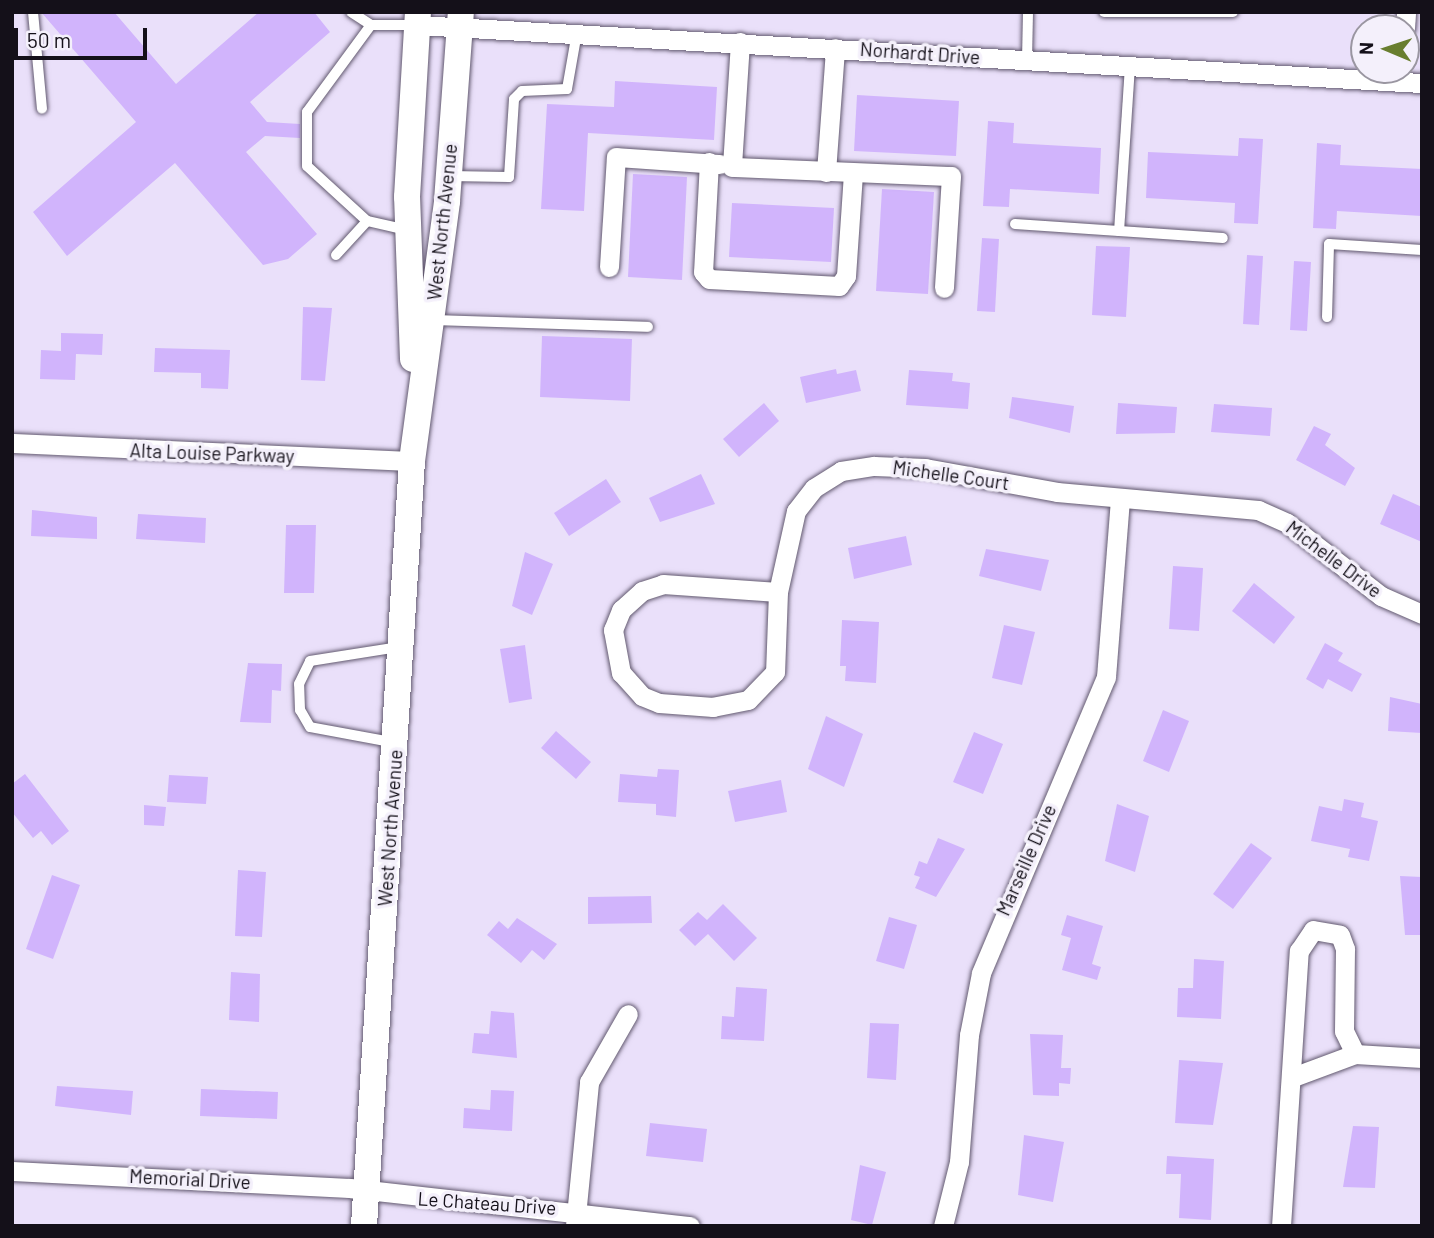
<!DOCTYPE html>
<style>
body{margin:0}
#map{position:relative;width:1434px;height:1238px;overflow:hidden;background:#eae0fa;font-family:Barlow,sans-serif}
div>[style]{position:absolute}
.building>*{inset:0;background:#d1b4fc}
.roads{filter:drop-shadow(0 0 2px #62596f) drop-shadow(0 0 2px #62596f)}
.lane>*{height:10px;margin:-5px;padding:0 5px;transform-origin:5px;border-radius:5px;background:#fff}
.street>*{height:19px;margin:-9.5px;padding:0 9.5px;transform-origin:9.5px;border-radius:9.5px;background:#fff}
.secondary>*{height:26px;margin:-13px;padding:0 13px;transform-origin:13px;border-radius:13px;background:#fff}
span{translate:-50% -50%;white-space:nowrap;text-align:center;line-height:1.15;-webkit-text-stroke:7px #f4f0fb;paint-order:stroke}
.street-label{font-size:19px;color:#141019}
.frame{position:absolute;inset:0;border:14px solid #141019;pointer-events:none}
.north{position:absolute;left:1350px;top:14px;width:70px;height:70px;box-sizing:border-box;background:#f4f0fb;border:2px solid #9a96a1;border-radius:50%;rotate:272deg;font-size:19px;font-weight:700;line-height:28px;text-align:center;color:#141019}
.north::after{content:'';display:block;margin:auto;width:24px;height:32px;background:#697e2f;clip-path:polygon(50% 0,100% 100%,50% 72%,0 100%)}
.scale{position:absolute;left:14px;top:28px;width:133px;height:32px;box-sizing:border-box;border:4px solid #141019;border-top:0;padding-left:9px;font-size:21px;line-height:24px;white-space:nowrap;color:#141019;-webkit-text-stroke:5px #f4f0fb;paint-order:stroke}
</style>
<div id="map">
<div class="building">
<i style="clip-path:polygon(41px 12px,114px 12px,176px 84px,259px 12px,314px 12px,330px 32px,250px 102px,267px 122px,300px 124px,300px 138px,265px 136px,246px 152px,317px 234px,288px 259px,263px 265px,175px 163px,67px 256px,33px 212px,136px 122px)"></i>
<i style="clip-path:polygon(615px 81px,717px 87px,714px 140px,588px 133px,584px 211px,541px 209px,547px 104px,614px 107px)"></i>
<i style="clip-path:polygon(857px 95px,959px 101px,956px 156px,854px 151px)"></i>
<i style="clip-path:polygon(988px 121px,1014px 123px,1013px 143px,1101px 148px,1099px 194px,1010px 189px,1009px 207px,983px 206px)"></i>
<i style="clip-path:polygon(1239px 138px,1263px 139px,1258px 224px,1234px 223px,1235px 203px,1146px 198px,1148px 152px,1238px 156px)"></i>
<i style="clip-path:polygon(1317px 143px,1341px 145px,1340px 165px,1422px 169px,1422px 216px,1337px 211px,1336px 229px,1313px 228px)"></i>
<i style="clip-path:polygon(633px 174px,687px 177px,682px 280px,628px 277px)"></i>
<i style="clip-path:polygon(882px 189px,934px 192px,928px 294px,876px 291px)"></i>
<i style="clip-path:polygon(732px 203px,834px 208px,831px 262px,729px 257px)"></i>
<i style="clip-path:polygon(982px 238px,999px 239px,995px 312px,977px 311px)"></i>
<i style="clip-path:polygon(1096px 246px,1130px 247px,1126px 317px,1092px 315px)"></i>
<i style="clip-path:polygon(1247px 255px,1263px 256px,1259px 325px,1243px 324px)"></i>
<i style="clip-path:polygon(1294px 261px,1311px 262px,1307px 331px,1290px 330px)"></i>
<i style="clip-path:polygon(303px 307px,332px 308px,325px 381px,301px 380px)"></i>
<i style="clip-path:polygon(61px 333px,103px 334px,102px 355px,76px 354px,75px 380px,40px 379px,41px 350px,61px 351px)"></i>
<i style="clip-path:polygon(542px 336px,632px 339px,630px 401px,540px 397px)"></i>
<i style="clip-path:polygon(155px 348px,230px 350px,228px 389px,201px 388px,201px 373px,154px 372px)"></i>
<i style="clip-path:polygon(836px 369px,837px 374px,856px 370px,861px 391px,806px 403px,800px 377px)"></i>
<i style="clip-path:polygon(909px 370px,953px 373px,952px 381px,970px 383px,968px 409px,906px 405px)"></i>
<i style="clip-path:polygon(1012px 397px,1074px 406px,1070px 433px,1009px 418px)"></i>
<i style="clip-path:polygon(764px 403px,779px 421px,739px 457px,723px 439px)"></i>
<i style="clip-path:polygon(1118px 403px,1177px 407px,1175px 433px,1116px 434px)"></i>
<i style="clip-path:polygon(1214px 404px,1272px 408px,1270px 436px,1211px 432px)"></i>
<i style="clip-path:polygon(1314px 426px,1331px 434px,1325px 445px,1355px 468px,1345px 486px,1296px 460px)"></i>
<i style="clip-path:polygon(701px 474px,715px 504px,660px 522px,649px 498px)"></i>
<i style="clip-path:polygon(606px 479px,621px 502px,569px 536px,554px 513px)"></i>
<i style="clip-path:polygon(1393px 494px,1422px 507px,1422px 542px,1380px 524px)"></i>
<i style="clip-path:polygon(32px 510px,97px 517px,97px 539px,31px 536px)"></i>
<i style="clip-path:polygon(138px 514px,206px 518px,205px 543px,136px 539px)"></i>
<i style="clip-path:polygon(286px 525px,316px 525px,314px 593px,284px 593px)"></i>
<i style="clip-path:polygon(906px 536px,912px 565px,854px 579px,848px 548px)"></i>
<i style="clip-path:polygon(986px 549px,1049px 560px,1041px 591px,979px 576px)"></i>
<i style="clip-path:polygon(525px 552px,553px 564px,532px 615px,512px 606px)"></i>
<i style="clip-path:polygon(1173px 566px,1203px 568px,1199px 631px,1169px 629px)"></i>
<i style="clip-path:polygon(1254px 583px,1295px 617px,1274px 644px,1232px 611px)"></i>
<i style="clip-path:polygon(842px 620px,879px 622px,876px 683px,845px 681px,846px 666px,840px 666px)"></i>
<i style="clip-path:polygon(1004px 625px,1035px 632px,1022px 685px,992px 678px)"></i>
<i style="clip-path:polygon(1325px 643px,1343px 653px,1338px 661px,1362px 674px,1352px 692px,1328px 679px,1323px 689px,1306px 679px)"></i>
<i style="clip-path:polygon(525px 645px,532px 699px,509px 703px,500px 649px)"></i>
<i style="clip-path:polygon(248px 663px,282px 664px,281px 691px,272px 690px,271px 723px,240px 722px)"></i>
<i style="clip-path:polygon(1390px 697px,1422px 704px,1422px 733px,1388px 731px)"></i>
<i style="clip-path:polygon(1163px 710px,1189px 721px,1169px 772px,1143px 761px)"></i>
<i style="clip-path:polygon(826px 716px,863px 734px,844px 787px,808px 769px)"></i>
<i style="clip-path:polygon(556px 731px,591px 762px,576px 779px,541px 748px)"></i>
<i style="clip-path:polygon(974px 732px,1003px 744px,983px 794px,953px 782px)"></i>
<i style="clip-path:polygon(658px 769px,679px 770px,676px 817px,656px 815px,656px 804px,618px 802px,620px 774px,657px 777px)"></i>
<i style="clip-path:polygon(25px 774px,69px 831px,52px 845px,41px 831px,33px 838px,12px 812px,12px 784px)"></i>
<i style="clip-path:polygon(169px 775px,208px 777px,206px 804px,167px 802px)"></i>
<i style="clip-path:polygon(781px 780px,787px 812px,735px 822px,728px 791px)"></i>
<i style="clip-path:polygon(1344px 799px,1364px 803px,1361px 817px,1378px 821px,1369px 861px,1348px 857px,1350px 849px,1311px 841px,1319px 806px,1342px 811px)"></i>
<i style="clip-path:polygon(1117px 804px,1149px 816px,1135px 872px,1105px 861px)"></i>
<i style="clip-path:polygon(144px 805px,166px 807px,164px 826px,144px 825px)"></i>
<i style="clip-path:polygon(938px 838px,965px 849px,936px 897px,915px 888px,920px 877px,914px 875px,919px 861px,927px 864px)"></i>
<i style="clip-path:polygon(1251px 843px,1272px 858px,1233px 909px,1213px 894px)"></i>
<i style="clip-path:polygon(238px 870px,266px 872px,262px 937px,235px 936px)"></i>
<i style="clip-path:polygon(52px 875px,80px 885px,53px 959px,26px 949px)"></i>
<i style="clip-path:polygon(1400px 876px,1422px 877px,1422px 935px,1405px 935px)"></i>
<i style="clip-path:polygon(651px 896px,652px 923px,588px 924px,588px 897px)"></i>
<i style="clip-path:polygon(723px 904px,757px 938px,734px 961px,708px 934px,695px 946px,679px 930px,698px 912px,707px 920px)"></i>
<i style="clip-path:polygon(1067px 915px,1103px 926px,1092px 964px,1101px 967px,1097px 980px,1062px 970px,1071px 938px,1061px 935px)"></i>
<i style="clip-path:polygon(889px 917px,917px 925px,904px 969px,876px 961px)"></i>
<i style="clip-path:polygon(517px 918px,557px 944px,544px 960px,532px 950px,521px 963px,487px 935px,499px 921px,508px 929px)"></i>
<i style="clip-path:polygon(1194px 959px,1224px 961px,1221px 1019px,1177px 1017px,1178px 988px,1193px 988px)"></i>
<i style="clip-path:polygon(231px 972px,260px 974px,259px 1022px,229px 1020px)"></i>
<i style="clip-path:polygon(736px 987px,767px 989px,764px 1041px,721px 1039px,722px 1016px,734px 1017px)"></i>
<i style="clip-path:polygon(491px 1011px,514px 1013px,517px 1058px,472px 1053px,474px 1033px,489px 1034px)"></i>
<i style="clip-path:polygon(870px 1023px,899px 1024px,896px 1080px,867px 1078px)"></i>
<i style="clip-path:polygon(1030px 1034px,1063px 1035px,1061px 1068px,1071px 1068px,1070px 1084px,1059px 1083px,1059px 1096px,1033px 1095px)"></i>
<i style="clip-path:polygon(1179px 1060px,1223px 1063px,1213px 1125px,1175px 1123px)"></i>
<i style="clip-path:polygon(57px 1086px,133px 1091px,131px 1115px,55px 1106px)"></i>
<i style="clip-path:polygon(201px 1089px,278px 1092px,277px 1119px,200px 1116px)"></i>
<i style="clip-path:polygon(491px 1090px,514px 1091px,512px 1131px,463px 1128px,464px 1108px,490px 1110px)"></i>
<i style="clip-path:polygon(650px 1123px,707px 1129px,703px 1162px,646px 1156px)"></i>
<i style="clip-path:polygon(1353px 1126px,1379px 1127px,1375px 1188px,1343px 1187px)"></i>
<i style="clip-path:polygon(1024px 1135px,1064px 1142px,1053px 1202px,1018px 1195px)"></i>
<i style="clip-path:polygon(1167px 1156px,1214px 1159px,1211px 1220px,1179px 1218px,1181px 1174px,1166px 1174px)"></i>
<i style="clip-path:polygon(860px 1165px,886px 1172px,872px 1225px,851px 1220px)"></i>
</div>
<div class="roads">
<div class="lane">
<i style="left:33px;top:12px;width:97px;rotate:84.7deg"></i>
<i style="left:351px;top:12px;width:24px;rotate:33deg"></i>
<i style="left:1104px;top:12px;width:129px"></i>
<i style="left:1027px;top:60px;width:48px;rotate:-88.8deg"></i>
<i style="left:1130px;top:66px;width:165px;rotate:93.8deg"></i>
<i style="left:1119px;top:231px;width:104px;rotate:3.9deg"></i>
<i style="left:449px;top:176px;width:60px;rotate:1deg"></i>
<i style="left:509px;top:177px;width:78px;rotate:-86.3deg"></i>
<i style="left:514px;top:99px;width:11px;rotate:-45deg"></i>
<i style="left:522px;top:91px;width:45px;rotate:-2.5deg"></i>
<i style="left:567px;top:89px;width:58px;rotate:-80deg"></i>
<i style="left:1015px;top:224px;width:104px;rotate:3.9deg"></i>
<i style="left:407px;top:230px;width:41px;rotate:-167.3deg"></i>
<i style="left:367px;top:221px;width:81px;rotate:-137.5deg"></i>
<i style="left:307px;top:166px;width:54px;rotate:-90deg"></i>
<i style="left:307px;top:112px;width:108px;rotate:-53.7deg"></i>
<i style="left:371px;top:25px;width:46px"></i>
<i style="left:336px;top:255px;width:46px;rotate:-47.6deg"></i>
<i style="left:1327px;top:317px;width:73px;rotate:-88.4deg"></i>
<i style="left:1329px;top:244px;width:93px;rotate:3.7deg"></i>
<i style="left:431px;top:320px;width:217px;rotate:1.8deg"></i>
<i style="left:391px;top:742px;width:82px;rotate:-169.5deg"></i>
<i style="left:310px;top:727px;width:20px;rotate:-120deg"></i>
<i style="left:300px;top:710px;width:26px;rotate:-92deg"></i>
<i style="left:299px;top:684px;width:25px;rotate:-64deg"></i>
<i style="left:310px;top:661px;width:89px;rotate:-9deg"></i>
</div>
<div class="street">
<i style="left:418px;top:25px;width:1006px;rotate:3.31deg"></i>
<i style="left:1405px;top:28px;width:16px;rotate:-86deg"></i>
<i style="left:740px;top:42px;width:125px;rotate:93.7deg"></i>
<i style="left:732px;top:167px;width:219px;rotate:2.4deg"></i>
<i style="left:951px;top:176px;width:112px;rotate:93.6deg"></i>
<i style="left:709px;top:162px;width:110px;rotate:93.1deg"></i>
<i style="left:703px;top:272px;width:9px;rotate:49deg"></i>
<i style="left:709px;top:279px;width:130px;rotate:3.1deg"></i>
<i style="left:839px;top:286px;width:12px;rotate:-55deg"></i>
<i style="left:846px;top:276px;width:102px;rotate:-86.1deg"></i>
<i style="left:826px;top:172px;width:124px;rotate:-85.8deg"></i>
<i style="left:609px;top:267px;width:110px;rotate:-86.4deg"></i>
<i style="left:616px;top:157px;width:104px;rotate:3.9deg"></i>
<i style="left:12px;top:443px;width:400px;rotate:2.6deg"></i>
<i style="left:663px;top:584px;width:115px;rotate:4deg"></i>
<i style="left:778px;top:592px;width:80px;rotate:92.1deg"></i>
<i style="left:775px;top:672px;width:39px;rotate:134deg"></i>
<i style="left:748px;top:700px;width:36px;rotate:169deg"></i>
<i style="left:713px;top:707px;width:54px;rotate:-175.8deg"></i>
<i style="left:659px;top:703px;width:18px;rotate:-158deg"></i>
<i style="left:642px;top:696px;width:31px;rotate:-132deg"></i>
<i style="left:621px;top:673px;width:44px;rotate:-100.5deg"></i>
<i style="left:613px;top:630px;width:22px;rotate:-68deg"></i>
<i style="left:621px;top:610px;width:28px;rotate:-42deg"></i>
<i style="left:642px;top:591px;width:22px;rotate:-18deg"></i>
<i style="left:778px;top:592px;width:83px;rotate:-77.5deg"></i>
<i style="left:796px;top:511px;width:29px;rotate:-52deg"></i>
<i style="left:814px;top:488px;width:32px;rotate:-32deg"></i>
<i style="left:841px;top:471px;width:33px;rotate:-9deg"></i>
<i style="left:874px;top:466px;width:51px;rotate:2.2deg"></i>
<i style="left:925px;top:468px;width:134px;rotate:10.3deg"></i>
<i style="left:1057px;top:492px;width:202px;rotate:5.1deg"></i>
<i style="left:1258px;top:510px;width:32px;rotate:24deg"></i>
<i style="left:1287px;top:523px;width:119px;rotate:37.8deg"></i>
<i style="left:1381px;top:596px;width:45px;rotate:23.7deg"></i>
<i style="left:1293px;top:1077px;width:66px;rotate:-20.4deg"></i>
<i style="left:1355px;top:1054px;width:67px;rotate:3.4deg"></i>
<i style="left:12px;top:1171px;width:338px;rotate:2.9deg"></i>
<i style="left:350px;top:1188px;width:342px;rotate:6.4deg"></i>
<i style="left:575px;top:1226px;width:145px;rotate:-84.4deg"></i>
<i style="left:589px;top:1082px;width:78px;rotate:-60.2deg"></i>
<i style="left:943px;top:1226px;width:66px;rotate:-76deg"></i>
<i style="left:959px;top:1162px;width:127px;rotate:-85.5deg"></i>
<i style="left:969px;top:1035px;width:63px;rotate:-79deg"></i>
<i style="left:981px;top:973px;width:321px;rotate:-67.1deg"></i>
<i style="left:1106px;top:677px;width:179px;rotate:-85.5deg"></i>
<i style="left:1281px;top:1226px;width:276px;rotate:-86.3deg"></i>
<i style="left:1299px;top:951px;width:25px;rotate:-56deg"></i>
<i style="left:1313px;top:930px;width:27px;rotate:10deg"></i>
<i style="left:1340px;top:935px;width:15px;rotate:70deg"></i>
<i style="left:1345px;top:949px;width:82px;rotate:90.7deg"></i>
<i style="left:1344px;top:1031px;width:25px;rotate:64deg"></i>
</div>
<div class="secondary">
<i style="left:413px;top:359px;width:162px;rotate:-92.1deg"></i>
<i style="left:407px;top:197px;width:185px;rotate:-86.6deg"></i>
<i style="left:364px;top:1226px;width:767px;rotate:-86.41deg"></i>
<i style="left:412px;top:461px;width:262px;rotate:-82.3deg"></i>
<i style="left:447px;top:201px;width:190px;rotate:-85.8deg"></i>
</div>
</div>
<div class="street-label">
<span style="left:920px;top:53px;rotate:4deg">Norhardt Drive</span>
<span style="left:442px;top:222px;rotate:-84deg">West North Avenue</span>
<span style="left:212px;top:453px;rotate:2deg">Alta Louise Parkway</span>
<span style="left:951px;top:475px;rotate:8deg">Michelle Court</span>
<span style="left:1334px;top:559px;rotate:37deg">Michelle Drive</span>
<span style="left:390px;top:828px;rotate:-86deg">West North Avenue</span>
<span style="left:1026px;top:860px;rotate:-66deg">Marseille Drive</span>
<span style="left:190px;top:1179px;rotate:3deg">Memorial Drive</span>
<span style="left:487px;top:1203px;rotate:4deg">Le Chateau Drive</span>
</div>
<div class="frame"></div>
<div class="north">N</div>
<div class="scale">50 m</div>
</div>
